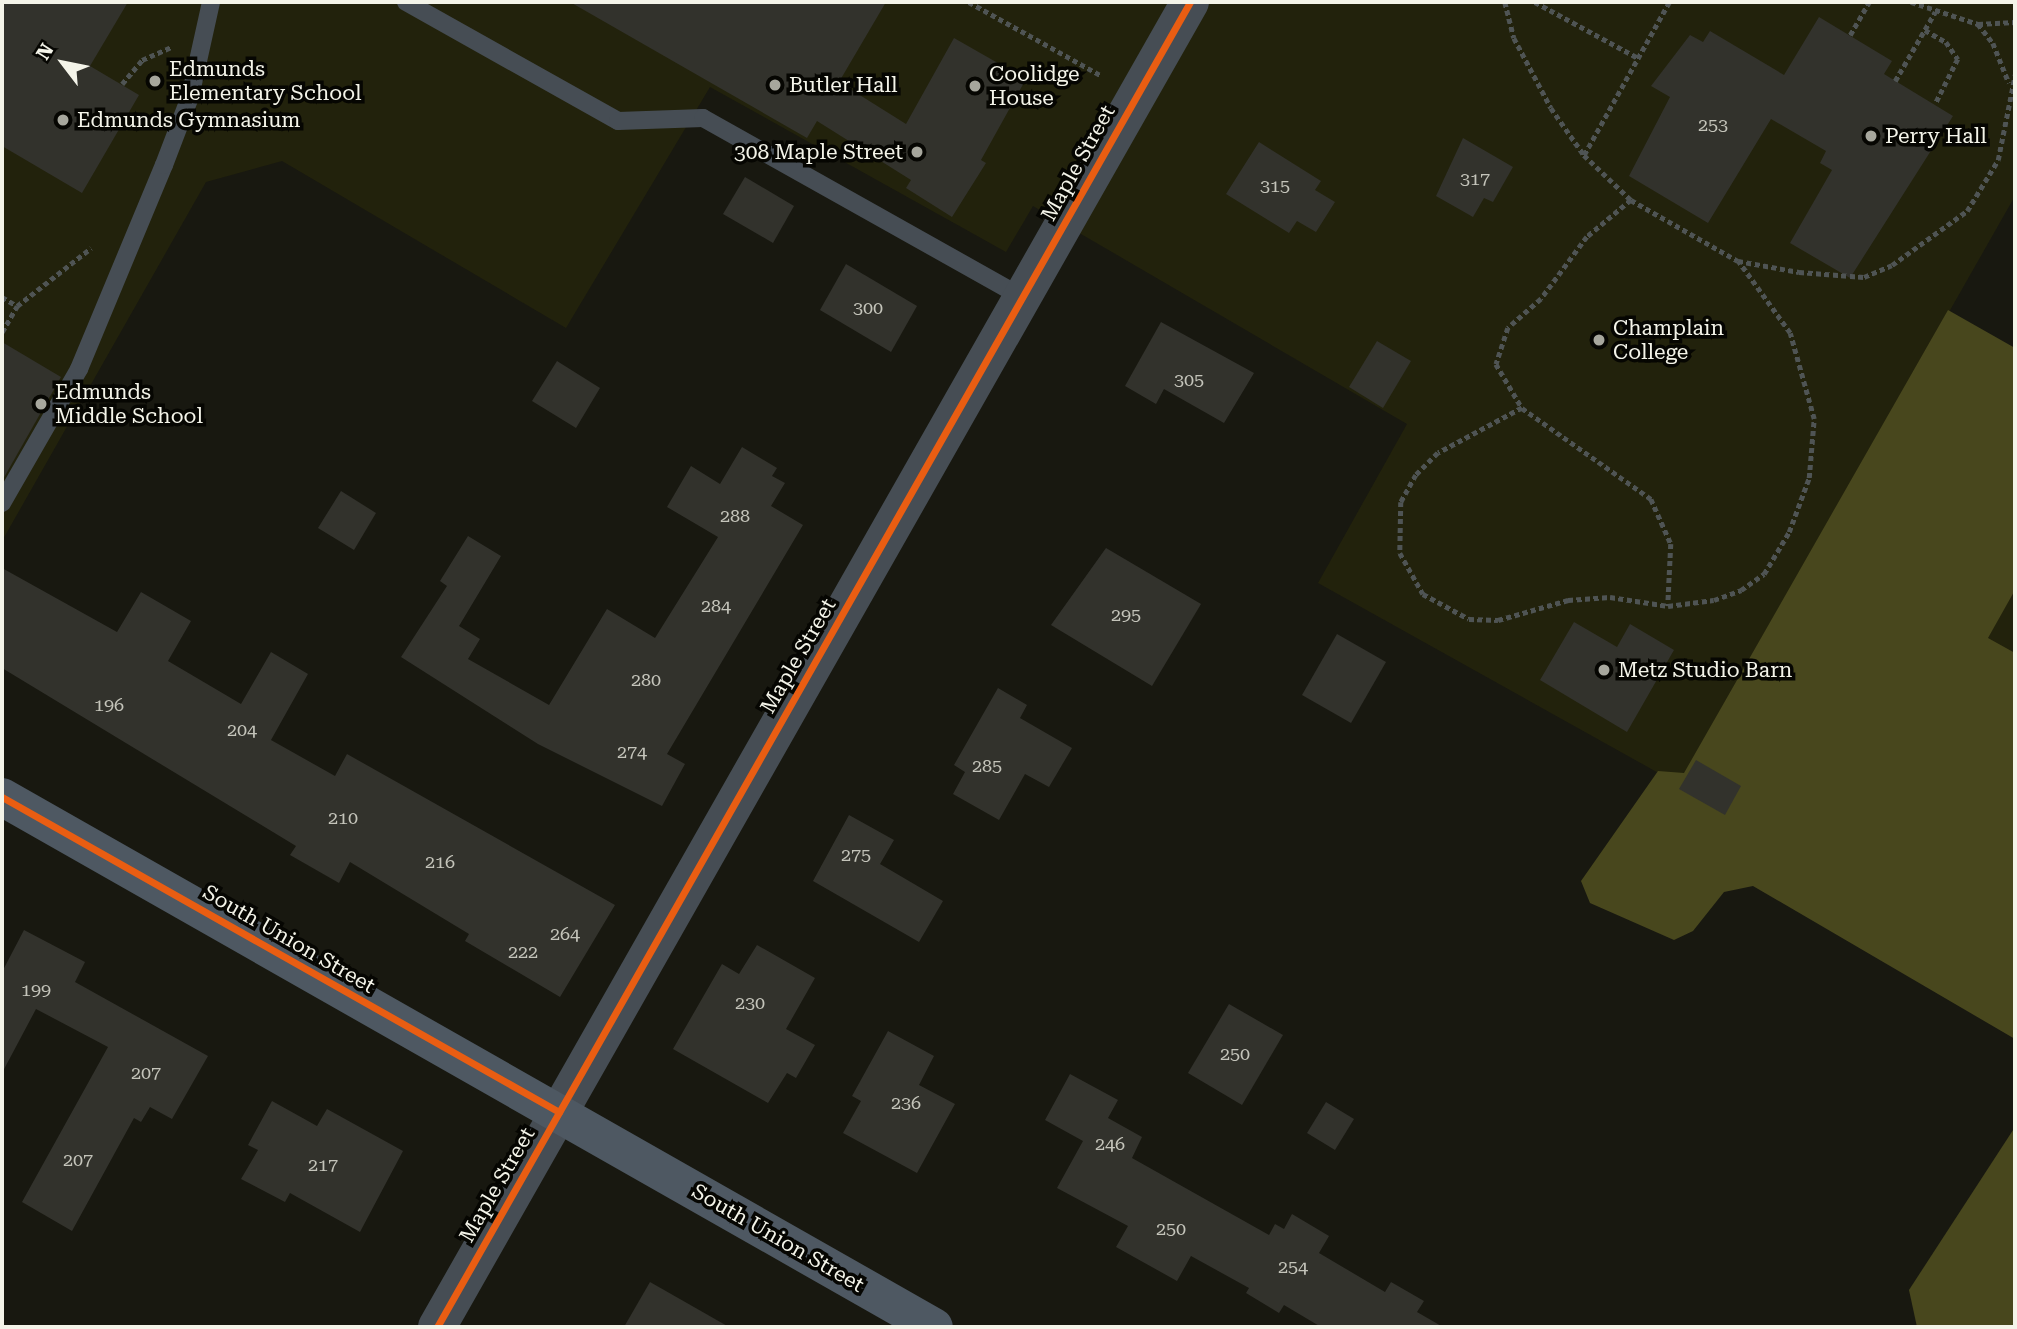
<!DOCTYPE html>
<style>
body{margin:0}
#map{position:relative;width:2017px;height:1329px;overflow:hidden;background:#181810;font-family:"Roboto Serif",serif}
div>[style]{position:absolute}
.built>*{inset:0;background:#22220c}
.forest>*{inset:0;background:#48471d}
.building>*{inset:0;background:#32322c}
.path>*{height:4.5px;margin-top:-2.25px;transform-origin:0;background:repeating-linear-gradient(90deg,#4f5454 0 5px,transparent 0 8.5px)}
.service>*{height:18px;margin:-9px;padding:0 9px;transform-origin:9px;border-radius:9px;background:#464d54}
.tertiary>*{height:38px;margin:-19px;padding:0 19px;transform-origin:19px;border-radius:19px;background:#464d54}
.secondary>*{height:38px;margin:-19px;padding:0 19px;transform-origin:19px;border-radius:19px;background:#4e5862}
.cycleway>*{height:7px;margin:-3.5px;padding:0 3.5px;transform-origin:3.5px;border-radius:3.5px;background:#e95d12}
.dots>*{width:19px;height:19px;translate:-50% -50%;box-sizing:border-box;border:4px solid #060602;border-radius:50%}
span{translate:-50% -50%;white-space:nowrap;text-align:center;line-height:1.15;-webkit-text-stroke:7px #060602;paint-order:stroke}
.number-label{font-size:18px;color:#c4c4ba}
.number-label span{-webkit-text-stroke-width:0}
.poi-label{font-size:21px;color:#f4f4e9}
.left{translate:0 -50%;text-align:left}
.right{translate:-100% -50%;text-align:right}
.street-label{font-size:21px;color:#f4f4e9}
.frame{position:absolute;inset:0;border:4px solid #f4f4e9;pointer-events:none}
.north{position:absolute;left:28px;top:28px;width:70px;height:70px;-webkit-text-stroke:5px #060602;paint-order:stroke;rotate:302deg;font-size:19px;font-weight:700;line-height:28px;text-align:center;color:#f4f4e9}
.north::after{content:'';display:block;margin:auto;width:24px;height:32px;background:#f4f4e9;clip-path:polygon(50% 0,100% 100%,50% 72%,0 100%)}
</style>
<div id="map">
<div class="built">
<i style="clip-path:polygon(2px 2px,2015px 2px,2015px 196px,1680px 785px,1318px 583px,1407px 424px,1033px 206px,1006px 252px,710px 87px,566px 328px,282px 161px,206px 182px,2px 541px)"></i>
<i style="clip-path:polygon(2015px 588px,2015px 654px,1987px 639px)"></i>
</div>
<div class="forest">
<i style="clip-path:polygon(1948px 310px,2015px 348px,2015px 590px,1988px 638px,2015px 653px,2015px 1039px,1753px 886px,1724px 892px,1693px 931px,1674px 940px,1590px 903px,1581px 881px,1658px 771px,1684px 773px)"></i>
<i style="clip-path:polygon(2015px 1127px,2015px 1321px,2012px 1327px,1917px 1327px,1909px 1290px)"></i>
</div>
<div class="building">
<i style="clip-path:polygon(2px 2px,128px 2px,90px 66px,139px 95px,82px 193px,2px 146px)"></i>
<i style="clip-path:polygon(570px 2px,886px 2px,839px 82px,906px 124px,954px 38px,1026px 79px,981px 160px,986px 163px,952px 217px,906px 188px,911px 180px,817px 121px,807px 138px)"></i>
<i style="clip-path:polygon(1819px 17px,1892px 61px,1884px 74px,1953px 116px,1850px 278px,1790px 243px,1832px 170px,1820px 163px,1826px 151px,1771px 119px,1708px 223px,1629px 176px,1670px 97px,1651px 86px,1690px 35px,1703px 42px,1710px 31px,1784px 75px)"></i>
<i style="clip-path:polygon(1463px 138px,1513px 167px,1493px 202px,1484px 198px,1473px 217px,1436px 196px)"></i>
<i style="clip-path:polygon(1259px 142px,1321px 181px,1315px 190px,1335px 202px,1316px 232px,1297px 221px,1289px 233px,1226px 194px)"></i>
<i style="clip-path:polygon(745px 177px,794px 206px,773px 243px,723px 214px)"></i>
<i style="clip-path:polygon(846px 264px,917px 306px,891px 352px,820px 310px)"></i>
<i style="clip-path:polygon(1161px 322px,1254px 373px,1224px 423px,1164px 389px,1156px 404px,1125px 386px)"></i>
<i style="clip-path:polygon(1377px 341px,1411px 361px,1383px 408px,1349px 387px)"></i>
<i style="clip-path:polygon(2px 342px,61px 377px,2px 481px)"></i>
<i style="clip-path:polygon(557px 361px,600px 388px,576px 428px,532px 401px)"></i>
<i style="clip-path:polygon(742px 447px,777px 468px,772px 476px,785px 483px,771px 506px,803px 525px,667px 754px,685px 764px,662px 806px,538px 744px,401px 657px,447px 586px,440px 581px,468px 536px,501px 556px,459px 626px,480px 639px,468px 659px,549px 705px,607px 609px,655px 638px,718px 537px,667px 507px,691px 466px,720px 484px)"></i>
<i style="clip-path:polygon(341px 491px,376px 513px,354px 550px,318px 528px)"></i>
<i style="clip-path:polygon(1106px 548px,1201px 604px,1152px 686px,1051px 625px)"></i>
<i style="clip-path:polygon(2px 568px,117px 632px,141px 592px,191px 621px,168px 661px,241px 704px,271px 652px,308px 674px,271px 740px,335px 776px,347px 754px,615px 905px,560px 997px,465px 941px,469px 934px,350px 862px,339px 883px,290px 855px,296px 846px,2px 668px)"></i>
<i style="clip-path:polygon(1574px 622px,1617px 647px,1630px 624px,1674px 650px,1627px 732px,1540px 680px)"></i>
<i style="clip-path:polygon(1337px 634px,1386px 662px,1351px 723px,1302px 695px)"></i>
<i style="clip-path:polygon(998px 688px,1027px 705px,1020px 718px,1072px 748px,1049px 787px,1025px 774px,999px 820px,953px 794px,965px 772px,954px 765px)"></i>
<i style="clip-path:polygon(1696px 760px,1741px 786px,1725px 815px,1679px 789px)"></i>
<i style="clip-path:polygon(849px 815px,894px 840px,880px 864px,943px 901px,919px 942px,813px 881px)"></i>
<i style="clip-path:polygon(24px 930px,85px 962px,75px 982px,208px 1056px,172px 1119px,150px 1107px,141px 1122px,134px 1118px,72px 1231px,22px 1202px,108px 1047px,36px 1009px,2px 1073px,2px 972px)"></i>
<i style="clip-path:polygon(757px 945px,815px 978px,786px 1029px,815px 1045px,796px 1078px,787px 1073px,768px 1103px,673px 1049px,722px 964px,739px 974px)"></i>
<i style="clip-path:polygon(1229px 1004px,1283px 1035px,1242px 1105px,1188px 1073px)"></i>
<i style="clip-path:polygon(888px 1031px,934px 1056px,919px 1085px,955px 1104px,917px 1173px,843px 1133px,861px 1101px,852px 1096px)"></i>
<i style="clip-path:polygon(1070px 1074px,1118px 1100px,1108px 1118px,1142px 1137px,1132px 1158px,1269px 1235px,1275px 1224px,1284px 1229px,1292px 1214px,1329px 1236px,1319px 1253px,1385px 1292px,1391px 1282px,1424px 1301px,1417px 1312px,1443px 1327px,1321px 1327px,1284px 1305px,1279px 1313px,1246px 1293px,1249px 1288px,1191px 1256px,1177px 1281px,1116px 1247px,1128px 1226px,1057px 1188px,1083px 1141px,1045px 1120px)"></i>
<i style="clip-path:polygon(272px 1101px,317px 1126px,327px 1109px,403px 1151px,360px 1232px,290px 1193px,285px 1202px,241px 1179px,258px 1150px,248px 1145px)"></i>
<i style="clip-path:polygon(1326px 1102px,1354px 1119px,1335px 1150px,1307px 1133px)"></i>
<i style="clip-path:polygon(650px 1282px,729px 1327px,624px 1327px)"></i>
</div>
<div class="path">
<i style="left:969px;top:2px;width:152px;rotate:29.1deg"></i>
<i style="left:1505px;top:2px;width:37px;rotate:76deg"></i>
<i style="left:1514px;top:38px;width:79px;rotate:62.1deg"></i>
<i style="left:1551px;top:108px;width:57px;rotate:54.9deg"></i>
<i style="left:1584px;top:155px;width:65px;rotate:43.8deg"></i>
<i style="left:1631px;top:200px;width:123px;rotate:29.7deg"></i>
<i style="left:1738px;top:261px;width:62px;rotate:10.2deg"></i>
<i style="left:1799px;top:272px;width:65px;rotate:4.4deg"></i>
<i style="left:1864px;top:277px;width:30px;rotate:-23deg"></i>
<i style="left:1892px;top:265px;width:92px;rotate:-35.8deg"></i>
<i style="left:1967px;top:211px;width:60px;rotate:-58.7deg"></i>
<i style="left:1998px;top:160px;width:87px;rotate:-78.7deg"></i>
<i style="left:1535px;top:2px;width:117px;rotate:28.5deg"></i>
<i style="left:1911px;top:2px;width:71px;rotate:18.2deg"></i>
<i style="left:1978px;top:24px;width:37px;rotate:-3deg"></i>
<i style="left:1978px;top:24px;width:24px;rotate:52deg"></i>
<i style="left:1993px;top:43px;width:43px;rotate:68.2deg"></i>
<i style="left:1925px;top:30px;width:24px;rotate:30deg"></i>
<i style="left:1946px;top:42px;width:21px;rotate:55deg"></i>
<i style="left:1958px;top:59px;width:51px;rotate:116.6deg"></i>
<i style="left:1850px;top:35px;width:38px;rotate:-60deg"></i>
<i style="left:1895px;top:81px;width:80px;rotate:-59.9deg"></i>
<i style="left:122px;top:84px;width:31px;rotate:-50deg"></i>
<i style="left:142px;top:60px;width:32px;rotate:-24deg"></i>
<i style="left:1584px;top:155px;width:175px;rotate:-60.9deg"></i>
<i style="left:1631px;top:200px;width:57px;rotate:139.9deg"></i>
<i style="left:1587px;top:237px;width:77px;rotate:126.6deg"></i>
<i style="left:1541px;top:299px;width:44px;rotate:138.7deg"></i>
<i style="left:1508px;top:328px;width:38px;rotate:108deg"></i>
<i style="left:1496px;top:364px;width:51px;rotate:59.4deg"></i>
<i style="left:1522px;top:408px;width:158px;rotate:35.2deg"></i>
<i style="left:1651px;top:499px;width:49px;rotate:66deg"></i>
<i style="left:1671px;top:544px;width:62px;rotate:92.8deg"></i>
<i style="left:2px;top:297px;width:17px;rotate:31deg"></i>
<i style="left:2px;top:332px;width:30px;rotate:-60deg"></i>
<i style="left:17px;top:306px;width:94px;rotate:-38.1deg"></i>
<i style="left:1522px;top:408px;width:95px;rotate:151.8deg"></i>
<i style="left:1438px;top:453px;width:31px;rotate:135deg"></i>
<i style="left:1416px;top:475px;width:31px;rotate:119deg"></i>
<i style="left:1401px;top:502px;width:51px;rotate:91.1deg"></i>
<i style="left:1400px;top:553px;width:47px;rotate:60.7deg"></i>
<i style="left:1423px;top:594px;width:52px;rotate:28.5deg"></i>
<i style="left:1469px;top:619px;width:29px;rotate:2deg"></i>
<i style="left:1498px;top:620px;width:73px;rotate:-15.9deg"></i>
<i style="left:1568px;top:600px;width:42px;rotate:-4.1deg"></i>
<i style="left:1610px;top:597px;width:59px;rotate:8.8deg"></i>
<i style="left:1668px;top:606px;width:46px;rotate:-7.4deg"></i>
<i style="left:1714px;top:600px;width:29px;rotate:-20deg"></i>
<i style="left:1741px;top:590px;width:28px;rotate:-35deg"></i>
<i style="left:1764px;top:574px;width:49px;rotate:-59.2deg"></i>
<i style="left:1789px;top:532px;width:58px;rotate:-69.7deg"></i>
<i style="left:1809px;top:478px;width:59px;rotate:-85.2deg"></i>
<i style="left:1814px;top:419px;width:89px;rotate:-105.6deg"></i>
<i style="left:1790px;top:333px;width:89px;rotate:-125.8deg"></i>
</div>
<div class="service">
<i style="left:406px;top:2px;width:243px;rotate:29.3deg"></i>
<i style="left:618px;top:121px;width:85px;rotate:-2deg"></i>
<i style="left:703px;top:118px;width:366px;rotate:29.3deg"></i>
<i style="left:2px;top:503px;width:155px;rotate:-60.1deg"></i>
<i style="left:79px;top:369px;width:221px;rotate:-67.4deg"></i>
<i style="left:164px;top:165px;width:73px;rotate:-69.1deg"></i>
<i style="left:190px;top:97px;width:97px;rotate:-77.5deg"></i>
</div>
<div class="tertiary">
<i style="left:437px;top:1327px;width:1524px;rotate:-60.39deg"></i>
</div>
<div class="secondary">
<i style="left:2px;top:797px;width:1072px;rotate:29.63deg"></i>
</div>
<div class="cycleway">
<i style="left:2px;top:797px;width:640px;rotate:29.49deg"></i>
<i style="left:437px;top:1327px;width:1524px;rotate:-60.39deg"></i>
</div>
<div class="dots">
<i style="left:155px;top:81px;background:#a7a79d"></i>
<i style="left:775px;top:85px;background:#a7a79d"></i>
<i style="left:975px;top:86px;background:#a7a79d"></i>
<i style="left:63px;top:120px;background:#a7a79d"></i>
<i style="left:1871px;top:136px;background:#a7a79d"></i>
<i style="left:917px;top:152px;background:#a7a79d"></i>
<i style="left:1599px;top:340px;background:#a7a79d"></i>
<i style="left:41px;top:404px;background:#a7a79d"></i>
<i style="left:1604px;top:670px;background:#a7a79d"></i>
</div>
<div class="number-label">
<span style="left:1713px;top:125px">253</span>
<span style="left:1475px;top:179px">317</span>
<span style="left:1275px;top:186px">315</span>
<span style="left:868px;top:308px">300</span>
<span style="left:1189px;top:380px">305</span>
<span style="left:735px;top:516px">288</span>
<span style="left:716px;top:606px">284</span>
<span style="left:1126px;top:615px">295</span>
<span style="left:646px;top:680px">280</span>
<span style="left:109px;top:705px">196</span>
<span style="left:242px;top:730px">204</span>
<span style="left:632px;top:752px">274</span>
<span style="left:987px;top:766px">285</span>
<span style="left:343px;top:818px">210</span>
<span style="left:856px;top:855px">275</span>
<span style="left:440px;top:862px">216</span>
<span style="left:565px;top:934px">264</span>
<span style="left:523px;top:952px">222</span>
<span style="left:36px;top:990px">199</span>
<span style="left:750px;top:1003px">230</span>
<span style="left:1235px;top:1054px">250</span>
<span style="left:146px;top:1073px">207</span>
<span style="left:906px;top:1103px">236</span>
<span style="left:1110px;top:1144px">246</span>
<span style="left:78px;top:1160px">207</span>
<span style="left:323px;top:1165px">217</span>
<span style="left:1171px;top:1229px">250</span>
<span style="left:1293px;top:1267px">254</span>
</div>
<div class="poi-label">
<span class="left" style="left:169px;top:81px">Edmunds<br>Elementary School</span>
<span class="left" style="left:989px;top:86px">Coolidge<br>House</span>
<span class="left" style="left:789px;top:85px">Butler Hall</span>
<span class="left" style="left:77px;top:120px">Edmunds Gymnasium</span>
<span class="left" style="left:1885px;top:136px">Perry Hall</span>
<span class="right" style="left:903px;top:152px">308 Maple Street</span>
<span class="left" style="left:1613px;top:340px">Champlain<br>College</span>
<span class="left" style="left:55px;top:404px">Edmunds<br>Middle School</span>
<span class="left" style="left:1618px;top:670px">Metz Studio Barn</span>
</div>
<div class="street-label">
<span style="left:1078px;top:163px;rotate:-61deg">Maple Street</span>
<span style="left:798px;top:656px;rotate:-60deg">Maple Street</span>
<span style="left:289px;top:939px;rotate:30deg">South Union Street</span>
<span style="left:497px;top:1185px;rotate:-60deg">Maple Street</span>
<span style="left:778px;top:1238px;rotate:30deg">South Union Street</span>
</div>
<div class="frame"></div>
<div class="north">N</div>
</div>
